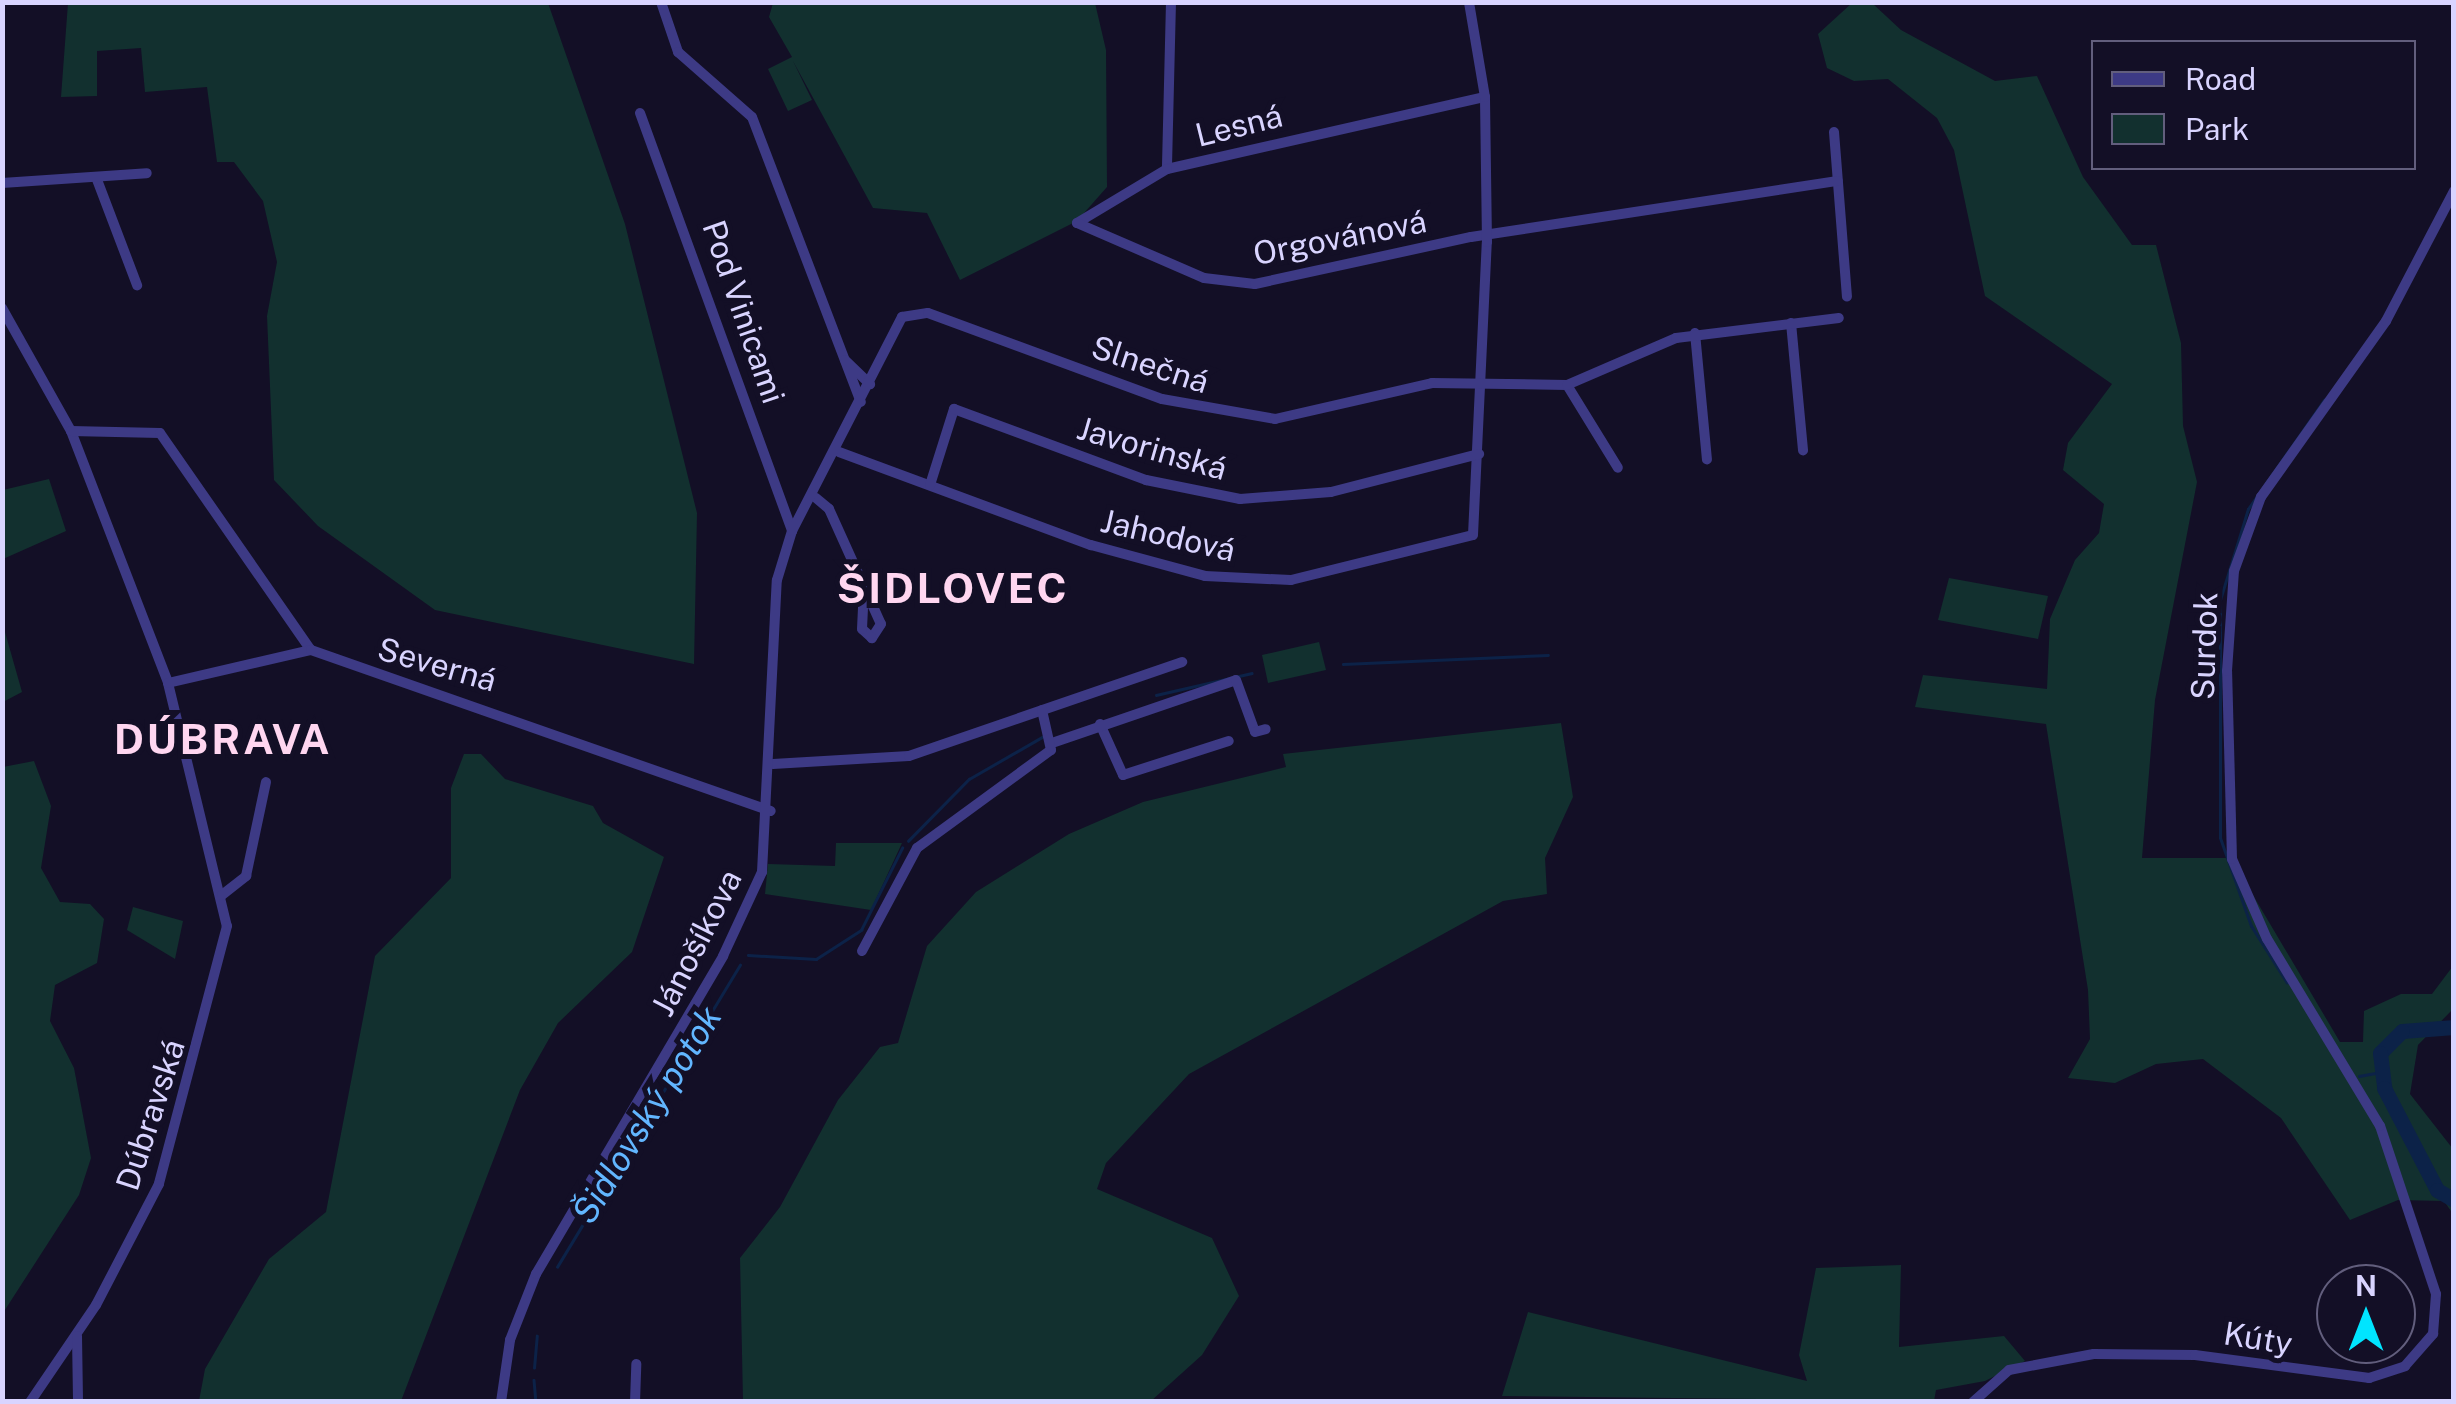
<!DOCTYPE html>
<meta charset="utf-8">
<style>
body{margin:0}
#map{position:relative;width:2456px;height:1404px;overflow:hidden;background:#130f26;font-family:"Public Sans",sans-serif}
div>[style]{position:absolute}
.green>*{inset:0;background:#12302f}
.stream>*{height:2.5px;margin:-1.25px;padding:0 1.25px;transform-origin:1.25px;border-radius:1.25px;background:#0c2248}
.river>*{height:15px;margin:-7.5px;padding:0 7.5px;transform-origin:7.5px;border-radius:7.5px;background:#0c2248}
.minor>*{height:10px;margin:-5px;padding:0 5px;transform-origin:5px;border-radius:5px;background:#3d3a85}
span{translate:-50% -50%;white-space:nowrap;text-align:center;line-height:1.15;-webkit-text-stroke:10px #130f26;paint-order:stroke}
.street-label{font-size:32px;color:#d9d4ff}
.water-label{font-size:35px;color:#62b6ff;font-style:italic}
.district-label{font-size:42px;color:#ffd6f0;font-weight:700;letter-spacing:2.5px}
.frame{position:absolute;inset:0;border:5px solid #d9d4ff;pointer-events:none}
.legend{position:absolute;left:2091px;top:40px;width:325px;height:130px;box-sizing:border-box;background:#130f26;border:2px solid #625e7d;margin:0;padding:12px 18px;list-style:none;font-size:30px;color:#d9d4ff}
.legend li{display:flex;align-items:center;gap:20px;height:50px}
.legend b{width:50px;border:2px solid #625e7d}
.north{position:absolute;left:2316px;top:1264px;width:100px;height:100px;box-sizing:border-box;background:#130f26;border:2px solid #625e7d;border-radius:50%;rotate:0deg;font-size:28px;font-weight:700;line-height:40px;text-align:center;color:#d9d4ff}
.north::after{content:'';display:block;margin:auto;width:35px;height:45px;background:#00e5ff;clip-path:polygon(50% 0,100% 100%,50% 72%,0 100%)}
</style>
<div id="map">
<div class="green">
<i style="clip-path:polygon(68px 3px,548px 3px,625px 224px,697px 513px,694px 664px,435px 610px,318px 526px,274px 480px,267px 316px,277px 262px,263px 201px,234px 162px,217px 162px,207px 87px,145px 92px,141px 48px,97px 51px,97px 96px,61px 97px)"></i>
<i style="clip-path:polygon(773px 3px,1095px 3px,1106px 50px,1107px 187px,1077px 221px,960px 280px,927px 213px,873px 208px,793px 61px,812px 100px,788px 111px,768px 69px,792px 57px,769px 17px)"></i>
<i style="clip-path:polygon(1852px 3px,1872px 3px,1901px 30px,1995px 81px,2037px 76px,2083px 177px,2132px 245px,2156px 245px,2181px 343px,2183px 426px,2197px 482px,2155px 700px,2142px 858px,2231px 858px,2340px 1042px,2363px 1042px,2364px 1011px,2401px 994px,2432px 994px,2453px 966px,2453px 1009px,2418px 1045px,2410px 1094px,2453px 1149px,2453px 1214px,2444px 1201px,2398px 1200px,2350px 1220px,2281px 1118px,2203px 1059px,2156px 1064px,2115px 1083px,2068px 1078px,2090px 1039px,2088px 990px,2046px 724px,1915px 707px,1923px 675px,2047px 689px,2050px 619px,2075px 560px,2099px 533px,2104px 504px,2063px 470px,2068px 443px,2112px 384px,1985px 296px,1954px 150px,1937px 118px,1888px 79px,1854px 81px,1827px 68px,1818px 34px)"></i>
<i style="clip-path:polygon(49px 479px,66px 531px,3px 559px,3px 490px)"></i>
<i style="clip-path:polygon(1949px 578px,2048px 596px,2038px 639px,1938px 620px)"></i>
<i style="clip-path:polygon(3px 625px,22px 692px,3px 702px,2px 702px)"></i>
<i style="clip-path:polygon(1319px 642px,1326px 670px,1268px 683px,1262px 655px)"></i>
<i style="clip-path:polygon(1561px 723px,1573px 797px,1545px 858px,1547px 894px,1503px 901px,1189px 1074px,1106px 1163px,1097px 1189px,1212px 1238px,1239px 1296px,1202px 1355px,1151px 1401px,743px 1401px,740px 1258px,780px 1207px,838px 1100px,880px 1047px,898px 1043px,927px 946px,976px 892px,1069px 834px,1143px 802px,1286px 767px,1283px 754px)"></i>
<i style="clip-path:polygon(464px 754px,481px 754px,505px 779px,593px 806px,603px 823px,664px 857px,632px 952px,558px 1023px,520px 1090px,401px 1401px,199px 1401px,205px 1369px,269px 1259px,326px 1212px,375px 956px,451px 878px,451px 788px)"></i>
<i style="clip-path:polygon(34px 761px,51px 806px,41px 868px,60px 902px,90px 904px,104px 919px,97px 963px,55px 985px,50px 1021px,74px 1068px,91px 1158px,79px 1195px,3px 1313px,3px 767px)"></i>
<i style="clip-path:polygon(836px 843px,902px 843px,871px 910px,765px 894px,768px 864px,835px 866px)"></i>
<i style="clip-path:polygon(133px 907px,183px 921px,175px 959px,127px 930px)"></i>
<i style="clip-path:polygon(1901px 1265px,1899px 1347px,2004px 1336px,2025px 1361px,1985px 1381px,1936px 1390px,1934px 1401px,1502px 1396px,1528px 1312px,1807px 1381px,1799px 1355px,1816px 1268px)"></i>
</div>
<div class="stream">
<i style="left:2452px;top:182px;width:5px;rotate:-68deg"></i>
<i style="left:1343px;top:664px;width:205px;rotate:-2.5deg"></i>
<i style="left:1156px;top:695px;width:98px;rotate:-12.9deg"></i>
<i style="left:908px;top:841px;width:87px;rotate:-45.5deg"></i>
<i style="left:969px;top:779px;width:84px;rotate:-29.9deg"></i>
<i style="left:748px;top:955px;width:68px;rotate:3.4deg"></i>
<i style="left:816px;top:959px;width:54px;rotate:-32.8deg"></i>
<i style="left:861px;top:930px;width:92px;rotate:-63.4deg"></i>
<i style="left:2287px;top:983px;width:67px;rotate:-122.3deg"></i>
<i style="left:2251px;top:926px;width:93px;rotate:-109.4deg"></i>
<i style="left:2220px;top:838px;width:238px;rotate:-90deg"></i>
<i style="left:2220px;top:600px;width:95px;rotate:-72.9deg"></i>
<i style="left:2248px;top:509px;width:133px;rotate:-55.1deg"></i>
<i style="left:2359px;top:1076px;width:22px;rotate:-10deg"></i>
<i style="left:557px;top:1267px;width:353px;rotate:-58.8deg"></i>
<i style="left:534px;top:1368px;width:32px;rotate:-85deg"></i>
<i style="left:534px;top:1380px;width:22px;rotate:85deg"></i>
</div>
<div class="river">
<i style="left:2454px;top:1027px;width:52px;rotate:175.6deg"></i>
<i style="left:2402px;top:1031px;width:31px;rotate:135deg"></i>
<i style="left:2380px;top:1053px;width:35px;rotate:83deg"></i>
<i style="left:2384px;top:1088px;width:115px;rotate:62.5deg"></i>
<i style="left:2437px;top:1190px;width:20px;rotate:30deg"></i>
</div>
<div class="minor">
<i style="left:661px;top:2px;width:53px;rotate:71.2deg"></i>
<i style="left:678px;top:52px;width:98px;rotate:41.3deg"></i>
<i style="left:752px;top:117px;width:305px;rotate:69.1deg"></i>
<i style="left:1171px;top:2px;width:167px;rotate:91.4deg"></i>
<i style="left:1167px;top:169px;width:326px;rotate:-12.8deg"></i>
<i style="left:640px;top:113px;width:445px;rotate:70deg"></i>
<i style="left:1834px;top:132px;width:165px;rotate:85.5deg"></i>
<i style="left:1167px;top:169px;width:105px;rotate:149deg"></i>
<i style="left:1077px;top:223px;width:138px;rotate:23.4deg"></i>
<i style="left:1204px;top:278px;width:51px;rotate:6.7deg"></i>
<i style="left:1255px;top:284px;width:221px;rotate:-12.3deg"></i>
<i style="left:1471px;top:237px;width:371px;rotate:-8.7deg"></i>
<i style="left:96px;top:177px;width:116px;rotate:69.2deg"></i>
<i style="left:2px;top:183px;width:145px;rotate:-3.9deg"></i>
<i style="left:2px;top:308px;width:141px;rotate:60.7deg"></i>
<i style="left:71px;top:431px;width:270px;rotate:68.9deg"></i>
<i style="left:168px;top:683px;width:250px;rotate:76.4deg"></i>
<i style="left:227px;top:926px;width:267px;rotate:104.8deg"></i>
<i style="left:159px;top:1184px;width:136px;rotate:117.5deg"></i>
<i style="left:96px;top:1305px;width:117px;rotate:124.2deg"></i>
<i style="left:1791px;top:323px;width:128px;rotate:84.6deg"></i>
<i style="left:1695px;top:333px;width:127px;rotate:84.6deg"></i>
<i style="left:845px;top:360px;width:35px;rotate:44deg"></i>
<i style="left:1567px;top:385px;width:97px;rotate:58.4deg"></i>
<i style="left:71px;top:431px;width:89px;rotate:1.3deg"></i>
<i style="left:160px;top:433px;width:264px;rotate:55.2deg"></i>
<i style="left:839px;top:452px;width:269px;rotate:20.3deg"></i>
<i style="left:1091px;top:545px;width:118px;rotate:15.2deg"></i>
<i style="left:1205px;top:576px;width:86px;rotate:2.7deg"></i>
<i style="left:1291px;top:580px;width:187px;rotate:-13.9deg"></i>
<i style="left:1473px;top:535px;width:293px;rotate:-87.3deg"></i>
<i style="left:1487px;top:242px;width:145px;rotate:-90.8deg"></i>
<i style="left:1485px;top:97px;width:96px;rotate:-99.6deg"></i>
<i style="left:930px;top:485px;width:80px;rotate:-72.5deg"></i>
<i style="left:954px;top:409px;width:205px;rotate:20.3deg"></i>
<i style="left:1146px;top:480px;width:96px;rotate:11.4deg"></i>
<i style="left:1240px;top:499px;width:91px;rotate:-4.4deg"></i>
<i style="left:1331px;top:492px;width:153px;rotate:-14.4deg"></i>
<i style="left:816px;top:498px;width:17px;rotate:40deg"></i>
<i style="left:829px;top:509px;width:126px;rotate:65.7deg"></i>
<i style="left:881px;top:624px;width:17px;rotate:123deg"></i>
<i style="left:872px;top:638px;width:13px;rotate:-138deg"></i>
<i style="left:862px;top:629px;width:42px;rotate:-87.3deg"></i>
<i style="left:168px;top:683px;width:147px;rotate:-13deg"></i>
<i style="left:311px;top:650px;width:487px;rotate:19.3deg"></i>
<i style="left:1100px;top:724px;width:56px;rotate:65.7deg"></i>
<i style="left:1123px;top:775px;width:111px;rotate:-17.8deg"></i>
<i style="left:1052px;top:743px;width:194px;rotate:-18.9deg"></i>
<i style="left:1236px;top:680px;width:55px;rotate:69.9deg"></i>
<i style="left:1255px;top:732px;width:11px;rotate:-15deg"></i>
<i style="left:773px;top:764px;width:136px;rotate:-3.4deg"></i>
<i style="left:909px;top:756px;width:289px;rotate:-19deg"></i>
<i style="left:222px;top:895px;width:31px;rotate:-38deg"></i>
<i style="left:246px;top:876px;width:96px;rotate:-78deg"></i>
<i style="left:862px;top:951px;width:117px;rotate:-61.9deg"></i>
<i style="left:917px;top:848px;width:166px;rotate:-36.2deg"></i>
<i style="left:1051px;top:750px;width:41px;rotate:-102.7deg"></i>
<i style="left:77px;top:1336px;width:66px;rotate:89.1deg"></i>
<i style="left:501px;top:1402px;width:63px;rotate:-81.7deg"></i>
<i style="left:510px;top:1340px;width:71px;rotate:-68.5deg"></i>
<i style="left:536px;top:1274px;width:369px;rotate:-59.5deg"></i>
<i style="left:723px;top:956px;width:93px;rotate:-65.1deg"></i>
<i style="left:762px;top:872px;width:292px;rotate:-87.1deg"></i>
<i style="left:777px;top:580px;width:51px;rotate:-73deg"></i>
<i style="left:792px;top:531px;width:241px;rotate:-62.8deg"></i>
<i style="left:902px;top:317px;width:26px;rotate:-9deg"></i>
<i style="left:928px;top:313px;width:249px;rotate:20.2deg"></i>
<i style="left:1162px;top:399px;width:115px;rotate:10deg"></i>
<i style="left:1275px;top:419px;width:161px;rotate:-12.9deg"></i>
<i style="left:1432px;top:383px;width:135px;rotate:0.8deg"></i>
<i style="left:1567px;top:385px;width:119px;rotate:-23.3deg"></i>
<i style="left:1676px;top:338px;width:164px;rotate:-7deg"></i>
<i style="left:635px;top:1402px;width:38px;rotate:-88deg"></i>
<i style="left:1973px;top:1402px;width:48px;rotate:-41.6deg"></i>
<i style="left:2009px;top:1370px;width:86px;rotate:-10.7deg"></i>
<i style="left:2094px;top:1354px;width:101px;rotate:0.6deg"></i>
<i style="left:2195px;top:1355px;width:176px;rotate:7.5deg"></i>
<i style="left:2369px;top:1378px;width:38px;rotate:-18deg"></i>
<i style="left:2405px;top:1366px;width:43px;rotate:-48.8deg"></i>
<i style="left:2433px;top:1334px;width:40px;rotate:-85.7deg"></i>
<i style="left:2436px;top:1294px;width:177px;rotate:-108.4deg"></i>
<i style="left:2380px;top:1126px;width:218px;rotate:-121.1deg"></i>
<i style="left:2267px;top:939px;width:87px;rotate:-113.6deg"></i>
<i style="left:2232px;top:859px;width:188px;rotate:-91.5deg"></i>
<i style="left:2227px;top:671px;width:100px;rotate:-86deg"></i>
<i style="left:2234px;top:571px;width:79px;rotate:-70deg"></i>
<i style="left:2261px;top:497px;width:216px;rotate:-54.6deg"></i>
<i style="left:2386px;top:321px;width:147px;rotate:-62.4deg"></i>
</div>
<div class="street-label">
<span style="left:1239px;top:126px;rotate:-14deg">Lesná</span>
<span style="left:1340px;top:238px;rotate:-11deg">Orgovánová</span>
<span style="left:743px;top:312px;rotate:71deg">Pod Vinicami</span>
<span style="left:1150px;top:365px;rotate:18deg">Slnečná</span>
<span style="left:1152px;top:449px;rotate:16deg">Javorinská</span>
<span style="left:1168px;top:536px;rotate:13deg">Jahodová</span>
<span style="left:2205px;top:646px;rotate:-88deg">Surdok</span>
<span style="left:437px;top:665px;rotate:16deg">Severná</span>
<span style="left:697px;top:943px;rotate:-63deg">Jánošíkova</span>
<span style="left:151px;top:1115px;rotate:-72deg">Dúbravská</span>
<span style="left:2258px;top:1339px;rotate:9deg">Kúty</span>
</div>
<div class="water-label">
<span style="left:647px;top:1115px;rotate:-58deg">Šidlovský potok</span>
</div>
<div class="district-label">
<span style="left:953px;top:588px">ŠIDLOVEC</span>
<span style="left:223px;top:739px">DÚBRAVA</span>
</div>
<div class="frame"></div>
<ul class="legend">
<li><b style="height:12px;background:#3d3a85"></b>Road</li>
<li><b style="height:28px;background:#12302f"></b>Park</li>
</ul>
<div class="north">N</div>
</div>
